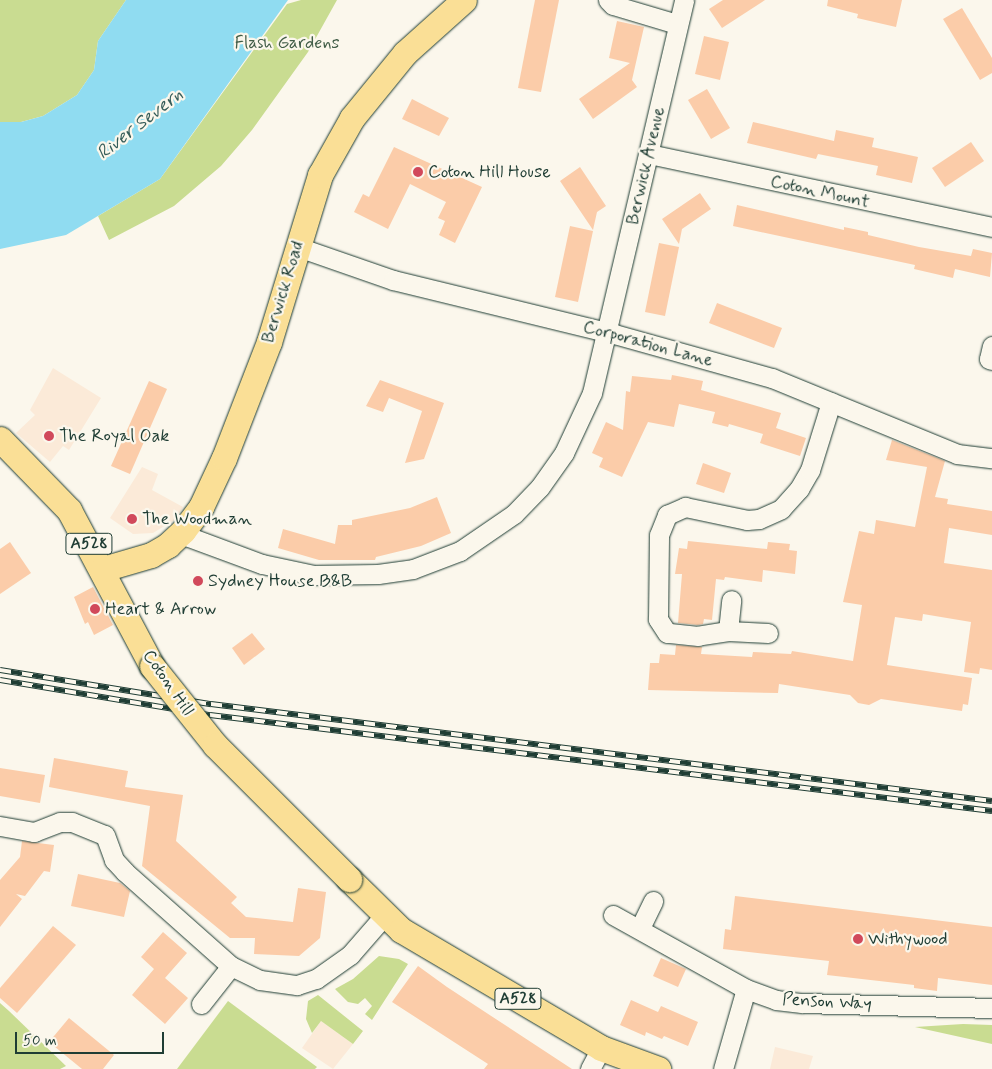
<!DOCTYPE html>
<style>
body{margin:0}
#map{position:relative;width:992px;height:1069px;overflow:hidden;background:#fbf7ec;font-family:Mynerve,sans-serif}
div>[style]{position:absolute}
.built>*{inset:0;background:#fbead8}
.green>*{inset:0;background:#c9dc91}
.water>*{inset:0;background:#90dcf1}
.building>*{inset:0;background:#fbcca9}
.roads{filter:drop-shadow(0 0 1px #1f3d34) drop-shadow(0 0 1px #1f3d34)}
.minor>*{height:19px;margin:-9.5px;padding:0 9.5px;transform-origin:9.5px;border-radius:9.5px;background:#fbf7ec}
.major>*{height:25px;margin:-12.5px;padding:0 12.5px;transform-origin:12.5px;border-radius:12.5px;background:#fadf96}
.rail>*{height:5.5px;margin-top:-2.75px;transform-origin:0;background:repeating-linear-gradient(90deg,#fbf7ec 0 11px,#1f3d34 0 22px);box-sizing:border-box;border-block:1px solid #1f3d34}
.bridges{filter:drop-shadow(0 0 1px #1f3d34) drop-shadow(0 0 1px #1f3d34)}
.major-bridge>*{height:25px;margin:-12.5px;padding:0 12.5px;transform-origin:12.5px;border-radius:12.5px;background:#fadf96}
.dots>*{width:14px;height:14px;translate:-50% -50%;box-sizing:border-box;border:2px solid #fbf7ec;border-radius:50%}
span{translate:-50% -50%;white-space:nowrap;text-align:center;line-height:1.15;-webkit-text-stroke:4.5px #fbf7ec;paint-order:stroke}
.shield-label span{padding:1px 4px;background:#fbf7ec;border:1px solid;border-radius:4px;-webkit-text-stroke-width:0}
.shield-label{font-size:16px;color:#1f3d34;font-weight:700}
.park-label{font-size:18px;color:#415d47}
.street-label{font-size:18px;color:#1f3d34}
.poi-label{font-size:18px;color:#1f3d34}
.left{translate:0 -50%;text-align:left}
.water-label{font-size:19px;color:#365d5a;font-style:italic}
.scale{position:absolute;left:15px;top:1032px;width:149px;height:22px;box-sizing:border-box;border:2px solid #1f3d34;border-top:0;padding-left:6px;font-size:15px;line-height:18px;white-space:nowrap;color:#1f3d34;-webkit-text-stroke:4px #fbf7ec;paint-order:stroke}
</style>
<div id="map">
<div class="built">
<i style="clip-path:polygon(53px 368px,101px 398px,69px 450px,63px 446px,50px 462px,16px 433px,35px 415px,30px 410px)"></i>
<i style="clip-path:polygon(142px 467px,158px 474px,152px 490px,183px 507px,176px 519px,153px 533px,133px 534px,110px 518px)"></i>
<i style="clip-path:polygon(321px 1021px,353px 1044px,333px 1069px,302px 1048px)"></i>
<i style="clip-path:polygon(775px 1047px,813px 1056px,809px 1069px,770px 1069px)"></i>
</div>
<div class="green">
<i style="clip-path:polygon(0 0,126px 0,98px 41px,94px 70px,77px 95px,43px 116px,21px 122px,0 122px)"></i>
<i style="clip-path:polygon(301px 0,337px 0,308px 52px,252px 130px,221px 166px,174px 206px,109px 240px,98px 216px,160px 179px,287px 4px)"></i>
<i style="clip-path:polygon(379px 956px,399px 959px,408px 964px,372px 1020px,365px 1014px,372px 1006px,365px 998px,358px 1004px,348px 1002px,335px 989px,353px 979px)"></i>
<i style="clip-path:polygon(318px 995px,363px 1031px,353px 1044px,321px 1021px,312px 1033px,306px 1019px,308px 1001px)"></i>
<i style="clip-path:polygon(228px 1001px,317px 1067px,315px 1069px,177px 1069px)"></i>
<i style="clip-path:polygon(0 1003px,9px 1011px,66px 1066px,60px 1069px,0 1069px)"></i>
<i style="clip-path:polygon(963px 1024px,992px 1025px,992px 1044px,915px 1027px)"></i>
</div>
<div class="water">
<i style="clip-path:polygon(126px 0,288px 0,160px 179px,66px 235px,0 249px,0 122px,21px 122px,43px 116px,77px 95px,94px 70px,98px 41px)"></i>
</div>
<div class="building">
<i style="clip-path:polygon(535px 0,559px 0,541px 92px,518px 88px)"></i>
<i style="clip-path:polygon(723px 0,765px 0,722px 28px,709px 9px)"></i>
<i style="clip-path:polygon(828px 0,902px 0,896px 27px,857px 18px,858px 14px,827px 6px)"></i>
<i style="clip-path:polygon(962px 8px,992px 58px,992px 73px,980px 80px,943px 19px)"></i>
<i style="clip-path:polygon(617px 21px,644px 27px,632px 80px,637px 87px,593px 119px,579px 99px,630px 63px,609px 58px)"></i>
<i style="clip-path:polygon(704px 36px,729px 42px,720px 80px,695px 74px)"></i>
<i style="clip-path:polygon(707px 89px,730px 128px,711px 139px,688px 100px)"></i>
<i style="clip-path:polygon(412px 99px,449px 118px,439px 136px,402px 119px)"></i>
<i style="clip-path:polygon(753px 122px,834px 141px,836px 130px,874px 138px,872px 147px,918px 157px,912px 183px,876px 175px,878px 166px,818px 154px,816px 159px,747px 143px)"></i>
<i style="clip-path:polygon(971px 142px,984px 161px,945px 187px,932px 168px)"></i>
<i style="clip-path:polygon(394px 147px,482px 187px,455px 243px,439px 235px,445px 221px,438px 218px,446px 202px,410px 184px,388px 229px,354px 212px,363px 194px,369px 197px)"></i>
<i style="clip-path:polygon(580px 167px,606px 206px,597px 212px,593px 230px,560px 181px)"></i>
<i style="clip-path:polygon(700px 193px,711px 209px,682px 229px,679px 244px,662px 219px)"></i>
<i style="clip-path:polygon(737px 205px,844px 230px,844px 227px,868px 232px,868px 235px,919px 247px,971px 256px,973px 249px,992px 253px,990px 277px,955px 269px,953px 278px,914px 269px,915px 265px,733px 226px)"></i>
<i style="clip-path:polygon(570px 226px,593px 231px,578px 302px,555px 297px)"></i>
<i style="clip-path:polygon(659px 243px,679px 247px,665px 316px,645px 312px)"></i>
<i style="clip-path:polygon(717px 303px,782px 328px,774px 348px,709px 323px)"></i>
<i style="clip-path:polygon(672px 375px,703px 381px,701px 390px,781px 413px,776px 428px,806px 438px,800px 456px,760px 443px,763px 434px,729px 424px,728px 427px,712px 423px,715px 412px,679px 404px,674px 427px,648px 422px,622px 477px,599px 467px,603px 458px,592px 453px,606px 422px,623px 430px,626px 391px,630px 392px,632px 376px,671px 380px)"></i>
<i style="clip-path:polygon(380px 380px,444px 403px,424px 459px,405px 463px,422px 411px,389px 398px,383px 412px,366px 406px)"></i>
<i style="clip-path:polygon(149px 381px,167px 389px,130px 474px,111px 466px)"></i>
<i style="clip-path:polygon(892px 440px,945px 461px,935px 497px,948px 499px,947px 504px,992px 511px,992px 535px,949px 528px,944px 563px,992px 570px,992px 670px,980px 668px,979px 674px,964px 672px,971px 622px,923px 614px,922px 621px,895px 617px,887px 665px,972px 678px,968px 705px,963px 704px,962px 711px,881px 699px,869px 705px,858px 703px,850px 695px,779px 684px,778px 693px,648px 690px,650px 663px,659px 663px,660px 654px,675px 655px,676px 645px,702px 647px,701px 654px,752px 657px,753px 652px,791px 654px,792px 651px,853px 661px,862px 605px,843px 602px,859px 531px,874px 534px,876px 520px,915px 527px,927px 467px,886px 460px)"></i>
<i style="clip-path:polygon(703px 463px,731px 473px,724px 493px,696px 484px)"></i>
<i style="clip-path:polygon(437px 497px,451px 533px,421px 546px,376px 557px,375px 560px,319px 560px,278px 548px,283px 529px,335px 544px,338px 525px,352px 525px,352px 520px,410px 508px)"></i>
<i style="clip-path:polygon(688px 541px,767px 549px,768px 542px,790px 544px,789px 550px,797px 551px,795px 574px,763px 570px,762px 582px,725px 577px,724px 580px,716px 579px,712px 620px,704px 619px,703px 624px,698px 625px,678px 623px,682px 574px,675px 574px,679px 548px,687px 549px)"></i>
<i style="clip-path:polygon(10px 542px,31px 573px,0 594px,0 549px)"></i>
<i style="clip-path:polygon(93px 587px,113px 625px,94px 635px,88px 622px,85px 624px,74px 597px)"></i>
<i style="clip-path:polygon(252px 633px,265px 649px,244px 665px,232px 648px)"></i>
<i style="clip-path:polygon(54px 758px,128px 771px,125px 787px,183px 795px,176px 841px,237px 897px,231px 903px,246px 917px,293px 922px,298px 888px,326px 892px,320px 938px,299px 956px,254px 954px,255px 938px,230px 938px,142px 866px,150px 806px,49px 787px)"></i>
<i style="clip-path:polygon(0 768px,45px 775px,40px 803px,0 796px)"></i>
<i style="clip-path:polygon(22px 841px,54px 845px,50px 872px,44px 871px,25px 896px,16px 894px,22px 899px,0 927px,0 880px,20px 857px)"></i>
<i style="clip-path:polygon(78px 874px,120px 883px,130px 891px,124px 917px,71px 906px)"></i>
<i style="clip-path:polygon(735px 896px,992px 927px,992px 985px,938px 978px,937px 991px,914px 988px,914px 985px,827px 975px,829px 961px,723px 949px,725px 929px,731px 930px)"></i>
<i style="clip-path:polygon(53px 926px,76px 945px,17px 1013px,0 998px,0 988px)"></i>
<i style="clip-path:polygon(163px 932px,187px 953px,165px 978px,188px 998px,165px 1024px,132px 995px,154px 969px,141px 957px)"></i>
<i style="clip-path:polygon(661px 958px,686px 969px,678px 987px,653px 976px)"></i>
<i style="clip-path:polygon(418px 966px,447px 987px,572px 1069px,484px 1069px,488px 1064px,392px 1002px)"></i>
<i style="clip-path:polygon(631px 1000px,658px 1012px,661px 1006px,698px 1022px,688px 1046px,664px 1036px,662px 1039px,646px 1032px,645px 1036px,620px 1025px)"></i>
<i style="clip-path:polygon(69px 1018px,114px 1055px,103px 1069px,82px 1069px,49px 1042px)"></i>
</div>
<div class="roads">
<div class="minor">
<i style="left:608px;top:0;width:7px;rotate:45deg"></i>
<i style="left:613px;top:5px;width:67px;rotate:16.5deg"></i>
<i style="left:649px;top:154px;width:351px;rotate:12deg"></i>
<i style="left:298px;top:247px;width:101px;rotate:19.2deg"></i>
<i style="left:393px;top:280px;width:228px;rotate:13.7deg"></i>
<i style="left:614px;top:334px;width:164px;rotate:15.6deg"></i>
<i style="left:772px;top:378px;width:200px;rotate:22.3deg"></i>
<i style="left:957px;top:454px;width:35px;rotate:7deg"></i>
<i style="left:992px;top:346px;width:13px;rotate:103deg"></i>
<i style="left:989px;top:359px;width:3px;rotate:18deg"></i>
<i style="left:183px;top:531px;width:8px;rotate:45deg"></i>
<i style="left:189px;top:537px;width:78px;rotate:20.3deg"></i>
<i style="left:262px;top:564px;width:53px;rotate:11.9deg"></i>
<i style="left:314px;top:575px;width:64px;rotate:-0.9deg"></i>
<i style="left:378px;top:574px;width:35px;rotate:-8deg"></i>
<i style="left:413px;top:569px;width:50px;rotate:-21deg"></i>
<i style="left:460px;top:551px;width:65px;rotate:-34.4deg"></i>
<i style="left:514px;top:514px;width:37px;rotate:-46deg"></i>
<i style="left:540px;top:487px;width:42px;rotate:-54.8deg"></i>
<i style="left:564px;top:453px;width:66px;rotate:-65deg"></i>
<i style="left:592px;top:393px;width:404px;rotate:-76.8deg"></i>
<i style="left:728px;top:631px;width:31px;rotate:-84deg"></i>
<i style="left:768px;top:633px;width:40px;rotate:-177.1deg"></i>
<i style="left:728px;top:631px;width:30px;rotate:171deg"></i>
<i style="left:698px;top:636px;width:31px;rotate:-174deg"></i>
<i style="left:667px;top:633px;width:17px;rotate:-123deg"></i>
<i style="left:658px;top:619px;width:84px;rotate:-89.3deg"></i>
<i style="left:659px;top:535px;width:22px;rotate:-68deg"></i>
<i style="left:667px;top:515px;width:20px;rotate:-24deg"></i>
<i style="left:685px;top:507px;width:63px;rotate:11.8deg"></i>
<i style="left:747px;top:520px;width:12px;rotate:-5deg"></i>
<i style="left:759px;top:519px;width:24px;rotate:-24deg"></i>
<i style="left:781px;top:509px;width:27px;rotate:-48deg"></i>
<i style="left:799px;top:489px;width:22px;rotate:-60deg"></i>
<i style="left:810px;top:470px;width:71px;rotate:-72.8deg"></i>
<i style="left:0;top:826px;width:35px;rotate:10deg"></i>
<i style="left:34px;top:832px;width:28px;rotate:-21deg"></i>
<i style="left:60px;top:822px;width:12px"></i>
<i style="left:72px;top:822px;width:35px;rotate:22deg"></i>
<i style="left:105px;top:835px;width:27px;rotate:70deg"></i>
<i style="left:114px;top:860px;width:16px;rotate:47deg"></i>
<i style="left:125px;top:872px;width:142px;rotate:41.6deg"></i>
<i style="left:231px;top:966px;width:32px;rotate:26deg"></i>
<i style="left:260px;top:980px;width:37px;rotate:8deg"></i>
<i style="left:297px;top:985px;width:20px;rotate:-18deg"></i>
<i style="left:316px;top:979px;width:42px;rotate:-35.2deg"></i>
<i style="left:350px;top:955px;width:52px;rotate:-48.9deg"></i>
<i style="left:613px;top:915px;width:152px;rotate:29.1deg"></i>
<i style="left:640px;top:928px;width:30px;rotate:-64deg"></i>
<i style="left:201px;top:1004px;width:48px;rotate:-51.7deg"></i>
<i style="left:590px;top:1069px;width:24px;rotate:-62deg"></i>
<i style="left:723px;top:1069px;width:83px;rotate:-74deg"></i>
<i style="left:746px;top:989px;width:32px;rotate:20deg"></i>
<i style="left:776px;top:1000px;width:26px;rotate:7deg"></i>
<i style="left:802px;top:1003px;width:190px;rotate:1.5deg"></i>
</div>
<div class="major">
<i style="left:0;top:439px;width:99px;rotate:45.8deg"></i>
<i style="left:69px;top:510px;width:177px;rotate:62deg"></i>
<i style="left:103px;top:569px;width:50px;rotate:-16.3deg"></i>
<i style="left:151px;top:555px;width:20px;rotate:-30deg"></i>
<i style="left:168px;top:545px;width:21px;rotate:-43deg"></i>
<i style="left:183px;top:531px;width:30px;rotate:-53deg"></i>
<i style="left:201px;top:507px;width:54px;rotate:-64.9deg"></i>
<i style="left:224px;top:458px;width:124px;rotate:-68.8deg"></i>
<i style="left:269px;top:342px;width:175px;rotate:-73deg"></i>
<i style="left:320px;top:175px;width:65px;rotate:-60.7deg"></i>
<i style="left:352px;top:118px;width:84px;rotate:-50.8deg"></i>
<i style="left:405px;top:53px;width:79px;rotate:-41.9deg"></i>
<i style="left:349px;top:879px;width:73px;rotate:44.4deg"></i>
<i style="left:401px;top:930px;width:232px;rotate:30.5deg"></i>
<i style="left:601px;top:1048px;width:61px;rotate:20.2deg"></i>
</div>
</div>
<div class="rail">
<i style="left:0;top:670px;width:214px;rotate:9.2deg"></i>
<i style="left:211px;top:704px;width:787px;rotate:7.08deg"></i>
<i style="left:0;top:680px;width:213px;rotate:9.5deg"></i>
<i style="left:210px;top:715px;width:788px;rotate:7deg"></i>
</div>
<div class="bridges">
<div class="major-bridge">
<i style="left:152px;top:666px;width:101px;rotate:51.4deg"></i>
<i style="left:215px;top:745px;width:190px;rotate:45deg"></i>
</div>
</div>
<div class="dots">
<i style="left:418px;top:172px;background:#d1495b"></i>
<i style="left:49px;top:436px;background:#d1495b"></i>
<i style="left:132px;top:519px;background:#d1495b"></i>
<i style="left:198px;top:581px;background:#d1495b"></i>
<i style="left:95px;top:609px;background:#d1495b"></i>
<i style="left:858px;top:939px;background:#d1495b"></i>
</div>
<div class="shield-label">
<span style="left:89px;top:544px">A528</span>
<span style="left:518px;top:999px">A528</span>
</div>
<div class="park-label">
<span style="left:287px;top:43px">Flash Gardens</span>
</div>
<div class="street-label">
<span style="left:646px;top:166px;rotate:-77deg">Berwick Avenue</span>
<span style="left:820px;top:192px;rotate:12deg">Coton Mount</span>
<span style="left:283px;top:292px;rotate:-73deg">Berwick Road</span>
<span style="left:648px;top:344px;rotate:15deg">Corporation Lane</span>
<span style="left:168px;top:683px;rotate:55deg">Coton Hill</span>
<span style="left:827px;top:1002px;rotate:3deg">Penson Way</span>
</div>
<div class="poi-label">
<span class="left" style="left:428px;top:172px">Coton Hill House</span>
<span class="left" style="left:59px;top:436px">The Royal Oak</span>
<span class="left" style="left:142px;top:519px">The Woodman</span>
<span class="left" style="left:208px;top:581px">Sydney House B&amp;B</span>
<span class="left" style="left:105px;top:609px">Heart &amp; Arrow</span>
<span class="left" style="left:868px;top:939px">Withywood</span>
</div>
<div class="water-label">
<span style="left:140px;top:124px;rotate:-38deg">River Severn</span>
</div>
<div class="scale">50 m</div>
</div>
